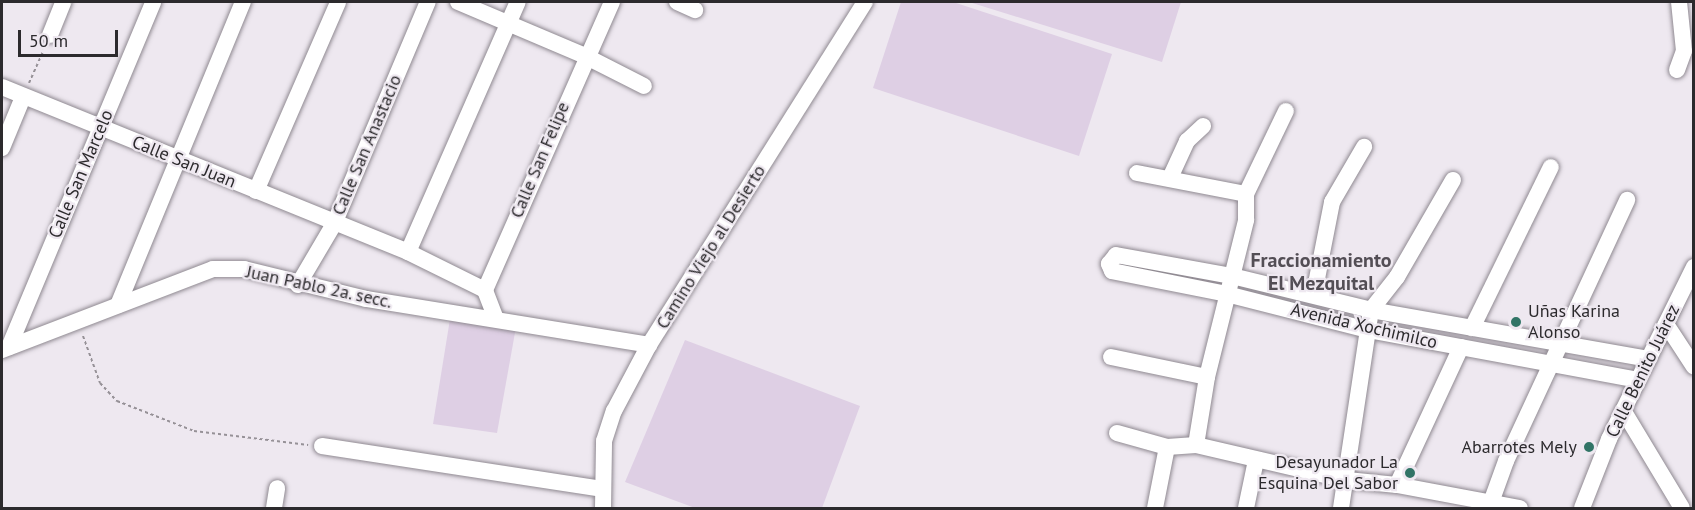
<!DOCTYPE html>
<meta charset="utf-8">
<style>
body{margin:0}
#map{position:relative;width:1695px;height:510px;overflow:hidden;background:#eee8f0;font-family:"PT Sans",sans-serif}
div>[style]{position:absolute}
.green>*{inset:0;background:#decfe4}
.path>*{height:2px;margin-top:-1px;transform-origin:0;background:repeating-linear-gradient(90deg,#969197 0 3px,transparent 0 6px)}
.roads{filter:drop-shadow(0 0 2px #8f8991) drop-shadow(0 0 2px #8f8991)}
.minor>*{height:16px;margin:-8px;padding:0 8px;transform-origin:8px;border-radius:8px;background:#fff}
.dots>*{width:16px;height:16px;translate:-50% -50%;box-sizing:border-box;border:3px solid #eee8f0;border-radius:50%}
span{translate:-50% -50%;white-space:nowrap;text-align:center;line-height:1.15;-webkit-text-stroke:4.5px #eee8f0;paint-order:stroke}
.street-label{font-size:18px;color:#2c2a2d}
.poi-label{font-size:18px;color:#2c2a2d}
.left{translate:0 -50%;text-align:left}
.right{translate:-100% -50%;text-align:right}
.neighbourhood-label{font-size:20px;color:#534e55;font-weight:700}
.frame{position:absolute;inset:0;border:3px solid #2c2a2d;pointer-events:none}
.scale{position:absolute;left:18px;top:30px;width:100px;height:27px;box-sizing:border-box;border:3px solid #2c2a2d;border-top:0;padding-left:8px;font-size:18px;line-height:21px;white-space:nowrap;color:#2c2a2d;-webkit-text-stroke:4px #eee8f0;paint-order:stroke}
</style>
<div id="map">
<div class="green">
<i style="clip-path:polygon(901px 2px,953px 2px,1112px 54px,1079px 156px,873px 88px)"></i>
<i style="clip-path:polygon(969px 2px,1181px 2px,1162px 62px)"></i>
<i style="clip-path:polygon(450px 319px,516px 327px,497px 433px,433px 424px)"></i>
<i style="clip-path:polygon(685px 340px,860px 406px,822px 508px,695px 508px,625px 482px)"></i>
</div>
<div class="path">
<i style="left:29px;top:83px;width:36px;rotate:-66deg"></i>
<i style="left:83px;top:336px;width:50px;rotate:70.1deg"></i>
<i style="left:100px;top:383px;width:25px;rotate:47deg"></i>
<i style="left:117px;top:401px;width:83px;rotate:21.3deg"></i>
<i style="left:194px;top:431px;width:115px;rotate:7deg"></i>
</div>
<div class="roads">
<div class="minor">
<i style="left:458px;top:2px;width:138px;rotate:23deg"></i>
<i style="left:585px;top:56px;width:66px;rotate:27deg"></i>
<i style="left:677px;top:2px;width:20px;rotate:24deg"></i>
<i style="left:50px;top:35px;width:35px;rotate:-68deg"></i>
<i style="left:1677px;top:70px;width:20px;rotate:-70deg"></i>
<i style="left:1684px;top:51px;width:49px;rotate:-95.8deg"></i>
<i style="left:2px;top:87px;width:438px;rotate:22.1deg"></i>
<i style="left:408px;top:252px;width:86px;rotate:26.3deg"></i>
<i style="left:2px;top:148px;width:55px;rotate:-67.6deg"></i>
<i style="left:1137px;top:173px;width:111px;rotate:10.9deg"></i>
<i style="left:1170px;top:178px;width:41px;rotate:-65.3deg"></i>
<i style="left:1187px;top:141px;width:22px;rotate:-43deg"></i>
<i style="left:256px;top:191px;width:206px;rotate:-66.5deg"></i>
<i style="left:408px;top:252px;width:273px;rotate:-66.3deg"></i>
<i style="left:298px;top:285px;width:71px;rotate:-59.5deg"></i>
<i style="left:334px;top:224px;width:241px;rotate:-67.1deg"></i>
<i style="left:1314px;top:294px;width:94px;rotate:-78.9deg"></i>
<i style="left:1332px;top:202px;width:64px;rotate:-59.8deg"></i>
<i style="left:118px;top:305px;width:328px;rotate:-67.6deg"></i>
<i style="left:496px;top:319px;width:31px;rotate:-111deg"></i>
<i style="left:485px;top:290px;width:315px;rotate:-66.2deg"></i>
<i style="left:1666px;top:324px;width:51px;rotate:56.9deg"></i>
<i style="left:1472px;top:328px;width:179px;rotate:-63.9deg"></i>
<i style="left:9px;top:347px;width:374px;rotate:-67.3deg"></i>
<i style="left:2px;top:350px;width:226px;rotate:-21deg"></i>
<i style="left:213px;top:269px;width:31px"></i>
<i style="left:244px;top:269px;width:126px;rotate:13.8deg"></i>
<i style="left:366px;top:299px;width:287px;rotate:9.2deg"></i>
<i style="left:1111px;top:357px;width:98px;rotate:11.8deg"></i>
<i style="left:1638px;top:380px;width:275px;rotate:-169.5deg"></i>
<i style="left:1368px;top:330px;width:146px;rotate:-165.7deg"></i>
<i style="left:1227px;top:294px;width:117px;rotate:-168.7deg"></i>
<i style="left:1112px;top:271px;width:8px;rotate:-113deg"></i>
<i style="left:1109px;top:264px;width:11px;rotate:-52deg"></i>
<i style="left:1116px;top:255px;width:118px;rotate:10.3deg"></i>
<i style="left:1232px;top:276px;width:143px;rotate:13.7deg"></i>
<i style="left:1371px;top:310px;width:282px;rotate:10deg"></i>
<i style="left:1623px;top:410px;width:114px;rotate:59deg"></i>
<i style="left:1117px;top:433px;width:52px;rotate:15.6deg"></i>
<i style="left:1167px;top:447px;width:29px;rotate:-4deg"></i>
<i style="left:1196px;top:445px;width:155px;rotate:13.1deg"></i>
<i style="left:1347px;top:480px;width:50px;rotate:5.7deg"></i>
<i style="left:1397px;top:485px;width:125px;rotate:10.6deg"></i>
<i style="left:1196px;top:445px;width:69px;rotate:-80.8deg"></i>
<i style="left:1207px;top:377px;width:162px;rotate:-76deg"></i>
<i style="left:1246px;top:220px;width:26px;rotate:-90deg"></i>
<i style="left:1246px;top:194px;width:92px;rotate:-64.3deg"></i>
<i style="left:322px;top:446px;width:283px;rotate:8.7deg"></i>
<i style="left:1397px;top:485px;width:152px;rotate:-65.1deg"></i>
<i style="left:274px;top:508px;width:20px;rotate:-81deg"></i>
<i style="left:603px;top:508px;width:67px;rotate:-89.1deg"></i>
<i style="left:604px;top:441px;width:32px;rotate:-72deg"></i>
<i style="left:614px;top:411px;width:75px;rotate:-62.1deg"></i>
<i style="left:649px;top:345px;width:405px;rotate:-57.8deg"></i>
<i style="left:1155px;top:508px;width:62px;rotate:-78.9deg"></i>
<i style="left:1246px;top:508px;width:49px;rotate:-78.2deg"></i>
<i style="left:1341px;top:508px;width:200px;rotate:-81.4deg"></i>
<i style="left:1371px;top:310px;width:42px;rotate:-51.8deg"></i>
<i style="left:1397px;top:277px;width:112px;rotate:-60deg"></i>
<i style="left:1489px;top:508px;width:50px;rotate:-70.1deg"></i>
<i style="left:1506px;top:461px;width:288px;rotate:-65.1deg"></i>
<i style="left:1582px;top:508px;width:74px;rotate:-68.6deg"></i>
<i style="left:1609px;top:439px;width:192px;rotate:-63.7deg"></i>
</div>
</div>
<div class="dots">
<i style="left:1516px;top:322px;background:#317466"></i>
<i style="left:1589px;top:447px;background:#317466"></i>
<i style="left:1410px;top:473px;background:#317466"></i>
</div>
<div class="street-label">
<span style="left:367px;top:145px;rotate:-67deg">Calle San Anastacio</span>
<span style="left:540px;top:160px;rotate:-67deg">Calle San Felipe</span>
<span style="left:184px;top:162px;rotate:22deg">Calle San Juan</span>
<span style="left:81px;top:174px;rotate:-67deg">Calle San Marcelo</span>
<span style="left:711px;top:247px;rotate:-58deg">Camino Viejo al Desierto</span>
<span style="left:319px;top:287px;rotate:12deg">Juan Pablo 2a. secc.</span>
<span style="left:1364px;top:326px;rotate:13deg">Avenida Xochimilco</span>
<span style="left:1643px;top:371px;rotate:-64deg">Calle Benito Juárez</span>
</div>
<div class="poi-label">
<span class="left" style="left:1528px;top:322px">Uñas Karina<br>Alonso</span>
<span class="right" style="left:1577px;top:447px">Abarrotes Mely</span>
<span class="right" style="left:1398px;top:473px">Desayunador La<br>Esquina Del Sabor</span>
</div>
<div class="neighbourhood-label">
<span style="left:1321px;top:272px">Fraccionamiento<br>El Mezquital</span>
</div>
<div class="frame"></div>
<div class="scale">50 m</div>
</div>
